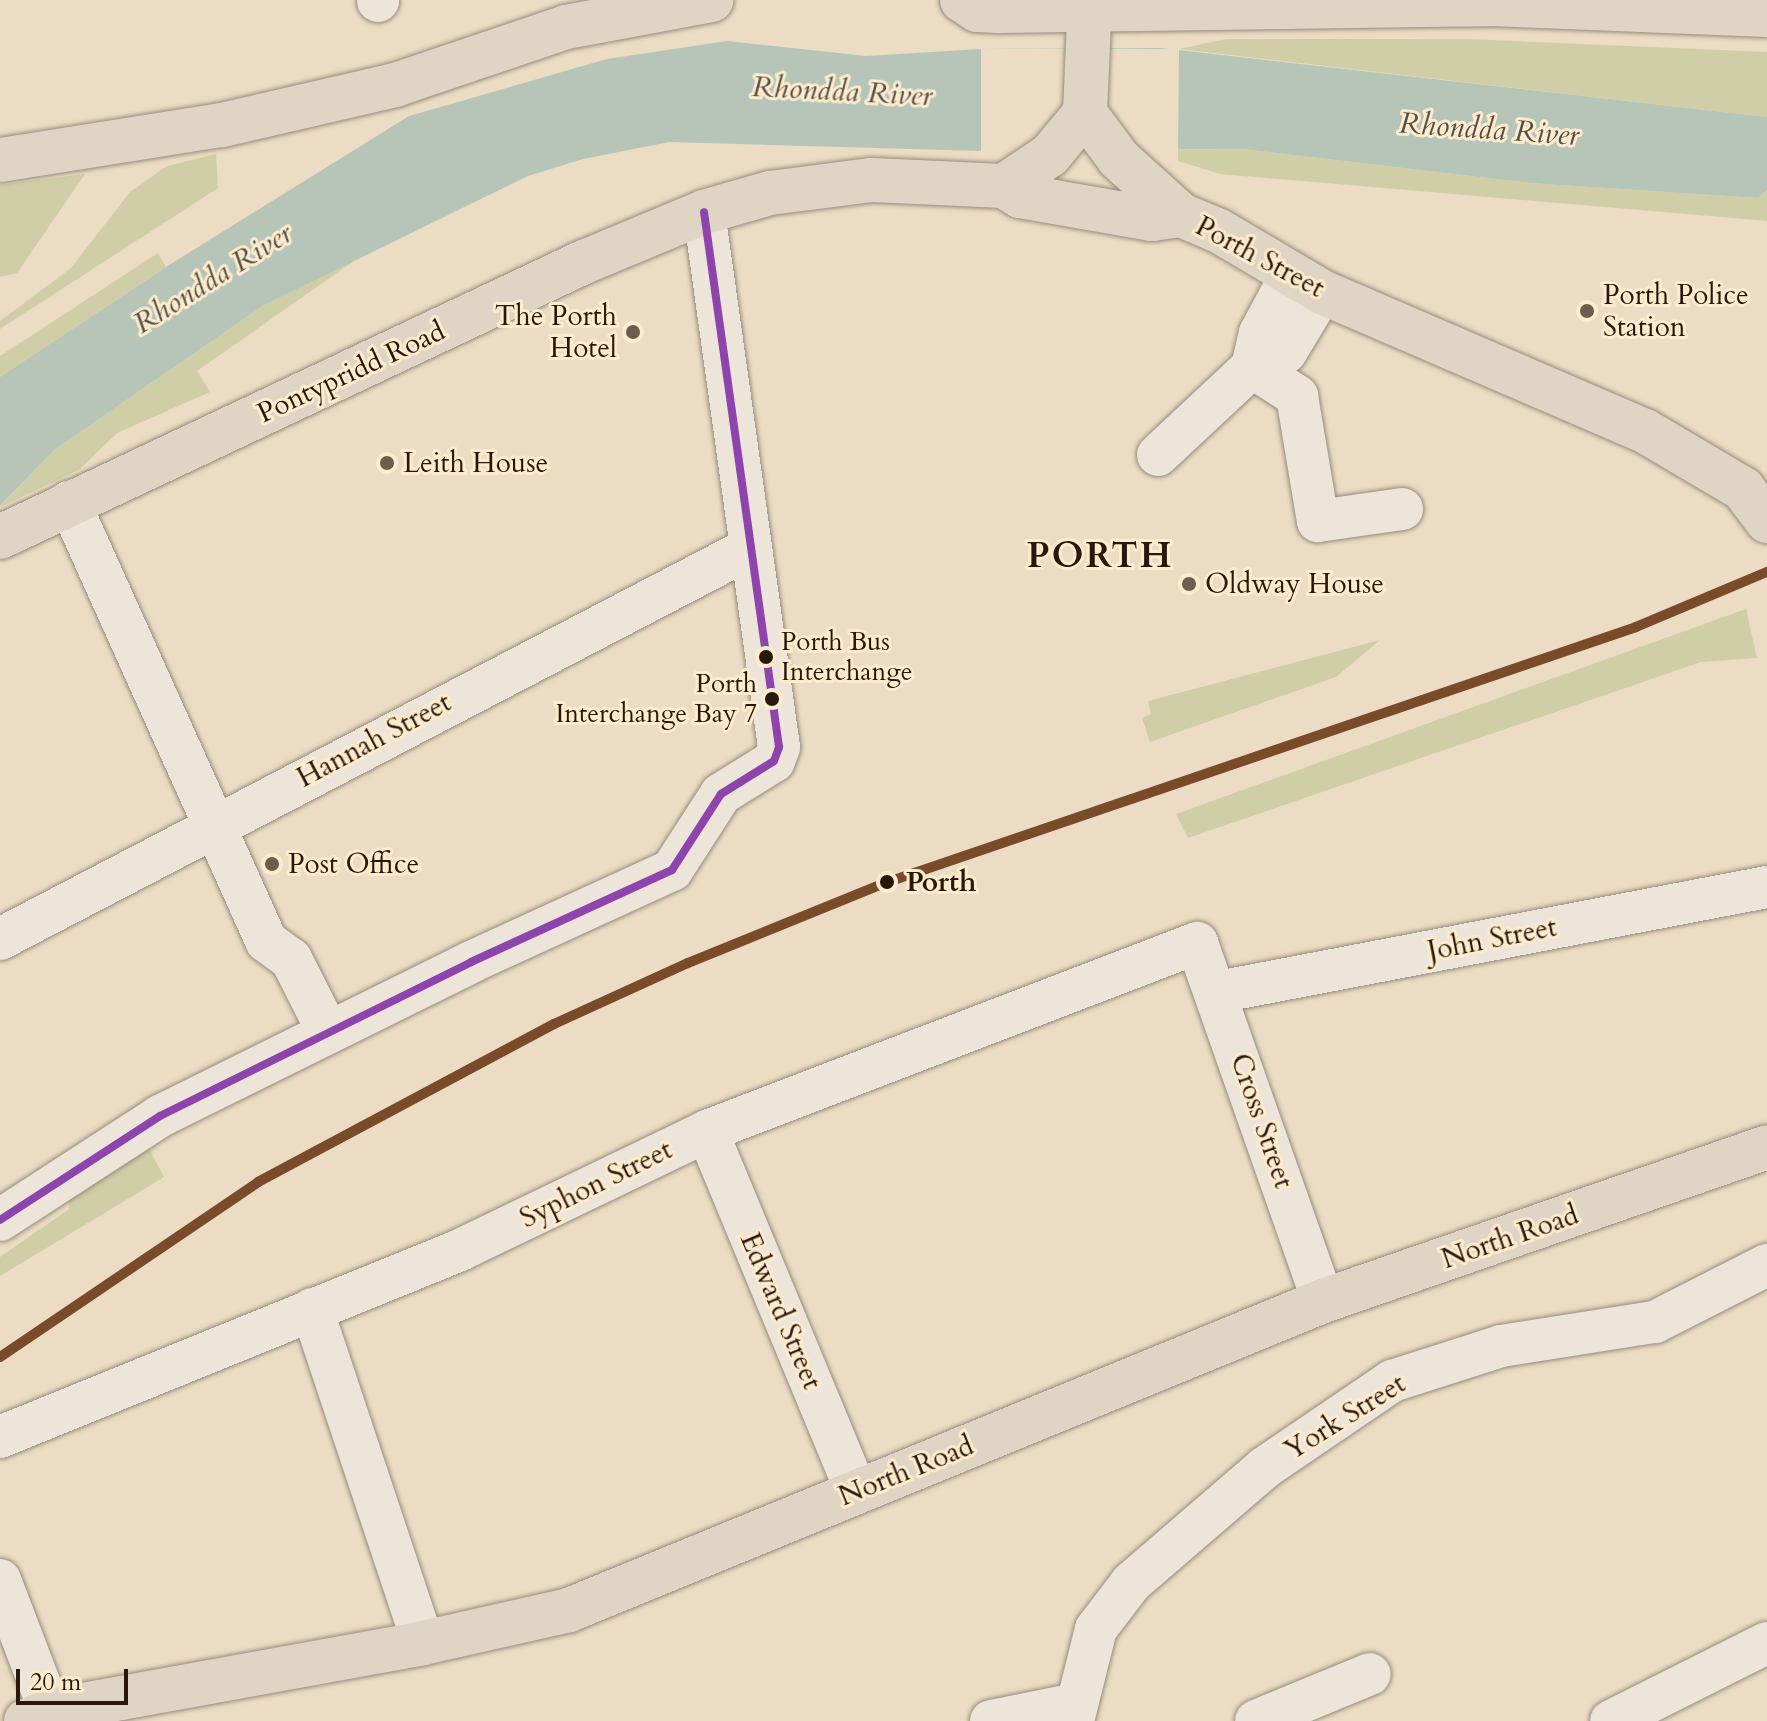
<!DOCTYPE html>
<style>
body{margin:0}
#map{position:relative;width:1767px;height:1721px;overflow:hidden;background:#ebdcc3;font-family:Cardo,serif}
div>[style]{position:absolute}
.green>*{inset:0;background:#d0cea7}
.water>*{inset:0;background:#b7c5b8}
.pier>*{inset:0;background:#ebdcc3}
.roads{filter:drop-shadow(0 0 2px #968c7d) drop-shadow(0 0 2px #968c7d)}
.minor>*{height:42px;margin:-21px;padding:0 21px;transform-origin:21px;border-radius:21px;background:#ede5d9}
.major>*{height:44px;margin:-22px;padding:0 22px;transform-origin:22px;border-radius:22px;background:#e0d5c4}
.bus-1>*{height:8px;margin:-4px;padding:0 4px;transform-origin:4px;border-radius:4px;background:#8e44ad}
.rail-1>*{height:10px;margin:-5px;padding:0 5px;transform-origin:5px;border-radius:5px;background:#7a4b2a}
.dots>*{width:22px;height:22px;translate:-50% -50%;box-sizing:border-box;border:4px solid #fdebcd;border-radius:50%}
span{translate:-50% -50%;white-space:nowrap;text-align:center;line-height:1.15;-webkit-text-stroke:6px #fdebcd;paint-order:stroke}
.bus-label{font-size:26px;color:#2a170c}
.left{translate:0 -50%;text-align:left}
.right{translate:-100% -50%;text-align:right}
.street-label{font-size:28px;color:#2a170c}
.poi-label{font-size:28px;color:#2a170c}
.stop-label{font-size:28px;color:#2a170c;font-weight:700}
.water-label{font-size:30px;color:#545047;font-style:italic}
.district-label{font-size:36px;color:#2a170c;font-weight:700;letter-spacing:2px}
.scale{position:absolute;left:16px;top:1669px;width:112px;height:36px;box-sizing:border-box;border:4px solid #2a170c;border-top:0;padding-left:10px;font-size:24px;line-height:28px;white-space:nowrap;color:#2a170c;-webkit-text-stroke:6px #fdebcd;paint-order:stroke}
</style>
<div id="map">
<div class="green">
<i style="clip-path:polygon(1226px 39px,1468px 39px,1767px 52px,1767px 117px,1179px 49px)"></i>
<i style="clip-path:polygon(1243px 149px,1530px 183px,1758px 198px,1767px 190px,1767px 221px,1220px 174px,1178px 161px,1178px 150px)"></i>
<i style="clip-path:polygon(216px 154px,218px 188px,0 329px,0 321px,71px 268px,130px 192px,167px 166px)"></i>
<i style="clip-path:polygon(85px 174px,17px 273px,0 277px,0 185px)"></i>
<i style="clip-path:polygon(374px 247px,197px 371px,210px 392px,117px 433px,79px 470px,0 507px,54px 450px,264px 305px)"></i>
<i style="clip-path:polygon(158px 253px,166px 267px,0 377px,0 356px)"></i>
<i style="clip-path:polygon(1746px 609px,1757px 658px,1701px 662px,1188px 838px,1176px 814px)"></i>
<i style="clip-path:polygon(1380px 640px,1336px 677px,1150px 742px,1142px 718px,1151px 714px,1148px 701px)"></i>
<i style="clip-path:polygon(145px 1141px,164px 1177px,0 1276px,0 1257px,69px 1209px,69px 1187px)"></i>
</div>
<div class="water">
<i style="clip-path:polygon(727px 41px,866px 56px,981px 49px,1161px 48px,1767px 117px,1767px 190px,1758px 198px,1530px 183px,1243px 149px,981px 151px,669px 142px,583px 159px,528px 176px,264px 305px,54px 450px,0 506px,0 377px,166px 267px,409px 116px,607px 59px)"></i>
</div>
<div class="pier">
<i style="clip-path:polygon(981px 49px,1179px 49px,1178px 154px,981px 151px)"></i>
</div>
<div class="roads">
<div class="minor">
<i style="left:378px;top:1px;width:1px;rotate:-90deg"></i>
<i style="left:1252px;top:367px;width:54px;rotate:32.8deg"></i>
<i style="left:1297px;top:396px;width:127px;rotate:80.5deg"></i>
<i style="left:1318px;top:521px;width:85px;rotate:-8.1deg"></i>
<i style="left:1252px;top:367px;width:35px;rotate:-77deg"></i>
<i style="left:1260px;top:333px;width:66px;rotate:-61.9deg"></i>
<i style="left:1158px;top:455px;width:129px;rotate:-43.1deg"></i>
<i style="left:1252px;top:367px;width:37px;rotate:-24deg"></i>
<i style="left:1286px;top:352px;width:70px;rotate:-59deg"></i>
<i style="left:69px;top:502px;width:481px;rotate:65.8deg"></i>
<i style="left:266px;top:941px;width:31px;rotate:36deg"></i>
<i style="left:291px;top:959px;width:82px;rotate:63.1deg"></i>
<i style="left:0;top:939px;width:846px;rotate:-27.53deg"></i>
<i style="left:1218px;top:992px;width:559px;rotate:-10.83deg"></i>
<i style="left:707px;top:1131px;width:390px;rotate:67.5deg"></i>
<i style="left:0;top:1220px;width:191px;rotate:-33deg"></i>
<i style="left:160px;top:1116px;width:347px;rotate:-26.3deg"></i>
<i style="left:471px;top:962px;width:221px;rotate:-24.6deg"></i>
<i style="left:672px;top:870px;width:90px;rotate:-57.2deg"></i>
<i style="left:721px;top:794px;width:62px;rotate:-31.9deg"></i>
<i style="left:774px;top:761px;width:15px;rotate:-70deg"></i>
<i style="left:779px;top:747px;width:540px;rotate:-97.98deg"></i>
<i style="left:312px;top:1309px;width:352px;rotate:71.6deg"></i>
<i style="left:0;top:1437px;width:497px;rotate:-22.1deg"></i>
<i style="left:460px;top:1250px;width:274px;rotate:-25.7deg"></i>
<i style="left:707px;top:1131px;width:525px;rotate:-20.99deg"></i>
<i style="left:1197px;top:943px;width:380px;rotate:70.6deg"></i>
<i style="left:0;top:1580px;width:140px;rotate:69.1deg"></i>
<i style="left:991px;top:1721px;width:87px;rotate:-11.3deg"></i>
<i style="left:1073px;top:1721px;width:95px;rotate:-76deg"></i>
<i style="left:1096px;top:1629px;width:58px;rotate:-52.7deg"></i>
<i style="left:1131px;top:1583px;width:176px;rotate:-40.8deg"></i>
<i style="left:1264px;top:1468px;width:155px;rotate:-34.2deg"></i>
<i style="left:1392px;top:1381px;width:114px;rotate:-17.8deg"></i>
<i style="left:1501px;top:1346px;width:156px;rotate:-8.9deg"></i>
<i style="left:1655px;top:1322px;width:126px;rotate:-27deg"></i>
<i style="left:1256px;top:1721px;width:123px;rotate:-22.4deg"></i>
<i style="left:1611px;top:1721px;width:174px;rotate:-26.6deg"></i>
</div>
<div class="major">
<i style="left:962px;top:0;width:18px;rotate:34deg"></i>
<i style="left:977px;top:10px;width:22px;rotate:3deg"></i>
<i style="left:999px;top:11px;width:492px;rotate:-0.8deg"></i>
<i style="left:1491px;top:4px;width:276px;rotate:2.3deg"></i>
<i style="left:1085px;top:113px;width:57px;rotate:53.5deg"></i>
<i style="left:1119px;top:159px;width:84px;rotate:42.1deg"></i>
<i style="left:0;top:160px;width:225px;rotate:-9deg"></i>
<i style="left:222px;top:125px;width:178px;rotate:-13deg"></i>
<i style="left:395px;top:85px;width:181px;rotate:-18.7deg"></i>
<i style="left:566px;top:27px;width:148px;rotate:-10.5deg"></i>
<i style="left:1004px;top:186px;width:55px;rotate:-34deg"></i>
<i style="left:1050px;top:155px;width:55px;rotate:-50.2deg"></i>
<i style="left:1085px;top:113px;width:113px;rotate:-87.5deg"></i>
<i style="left:0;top:537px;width:646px;rotate:-25.22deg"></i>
<i style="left:584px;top:262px;width:130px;rotate:-22.6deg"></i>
<i style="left:704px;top:212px;width:69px;rotate:-16.1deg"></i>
<i style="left:770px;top:193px;width:103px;rotate:-7.3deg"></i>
<i style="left:872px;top:180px;width:132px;rotate:2.6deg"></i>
<i style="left:1004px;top:186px;width:19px;rotate:32deg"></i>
<i style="left:1020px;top:196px;width:134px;rotate:9.9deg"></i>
<i style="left:1152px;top:219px;width:29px;rotate:-8deg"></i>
<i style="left:1181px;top:215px;width:41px;rotate:22.8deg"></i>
<i style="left:1219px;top:231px;width:120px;rotate:30.6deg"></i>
<i style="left:1322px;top:292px;width:352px;rotate:23.3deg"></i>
<i style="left:1645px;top:431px;width:114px;rotate:30.6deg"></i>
<i style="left:1743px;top:489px;width:40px;rotate:53deg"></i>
<i style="left:26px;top:1721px;width:26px;rotate:-23deg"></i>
<i style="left:50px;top:1711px;width:379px;rotate:-10.3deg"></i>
<i style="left:423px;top:1643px;width:150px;rotate:-12.7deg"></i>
<i style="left:569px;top:1610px;width:815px;rotate:-22.28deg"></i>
<i style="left:1323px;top:1301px;width:470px;rotate:-19.1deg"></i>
</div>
</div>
<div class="bus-1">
<i style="left:0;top:1220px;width:191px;rotate:-33deg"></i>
<i style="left:160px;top:1116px;width:347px;rotate:-26.3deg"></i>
<i style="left:471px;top:962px;width:221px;rotate:-24.6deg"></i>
<i style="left:672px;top:870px;width:90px;rotate:-57.2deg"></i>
<i style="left:721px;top:794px;width:62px;rotate:-31.9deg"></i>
<i style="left:774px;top:761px;width:15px;rotate:-70deg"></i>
<i style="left:779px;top:747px;width:540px;rotate:-97.98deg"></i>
</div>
<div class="rail-1">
<i style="left:0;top:1357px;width:312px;rotate:-34.1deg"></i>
<i style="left:258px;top:1182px;width:336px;rotate:-28.1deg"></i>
<i style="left:554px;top:1024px;width:147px;rotate:-24.5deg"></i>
<i style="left:688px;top:963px;width:213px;rotate:-22.1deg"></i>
<i style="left:885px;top:883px;width:793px;rotate:-18.82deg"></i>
<i style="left:1636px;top:627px;width:142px;rotate:-22.8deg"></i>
</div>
<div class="dots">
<i style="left:1587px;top:311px;background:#6e5c4c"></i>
<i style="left:633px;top:332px;background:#6e5c4c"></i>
<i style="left:387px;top:463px;background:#6e5c4c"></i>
<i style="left:1189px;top:584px;background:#6e5c4c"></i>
<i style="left:766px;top:657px;background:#2a170c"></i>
<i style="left:772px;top:699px;background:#2a170c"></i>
<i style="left:272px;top:864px;background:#6e5c4c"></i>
<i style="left:887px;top:882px;background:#2a170c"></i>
</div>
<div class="bus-label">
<span class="left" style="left:781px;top:657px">Porth Bus<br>Interchange</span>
<span class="right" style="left:757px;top:699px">Porth<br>Interchange Bay 7</span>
</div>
<div class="street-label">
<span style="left:1260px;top:257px;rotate:28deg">Porth Street</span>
<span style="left:351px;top:372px;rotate:-25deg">Pontypridd Road</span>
<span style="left:374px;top:740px;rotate:-28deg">Hannah Street</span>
<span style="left:1492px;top:939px;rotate:-11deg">John Street</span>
<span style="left:1262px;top:1121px;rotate:71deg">Cross Street</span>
<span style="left:596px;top:1184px;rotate:-26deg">Syphon Street</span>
<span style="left:1510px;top:1237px;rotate:-19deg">North Road</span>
<span style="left:781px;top:1311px;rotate:67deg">Edward Street</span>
<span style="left:1345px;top:1417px;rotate:-32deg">York Street</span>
<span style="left:906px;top:1471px;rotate:-22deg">North Road</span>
</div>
<div class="poi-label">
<span class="left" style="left:1603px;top:311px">Porth Police<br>Station</span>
<span class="right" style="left:617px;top:332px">The Porth<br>Hotel</span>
<span class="left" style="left:403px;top:463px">Leith House</span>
<span class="left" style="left:1205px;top:584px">Oldway House</span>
<span class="left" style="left:288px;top:864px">Post Office</span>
</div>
<div class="stop-label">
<span class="left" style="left:906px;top:882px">Porth</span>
</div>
<div class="water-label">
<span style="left:842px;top:92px;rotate:3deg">Rhondda River</span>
<span style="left:1489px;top:130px;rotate:4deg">Rhondda River</span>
<span style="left:213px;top:279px;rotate:-32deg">Rhondda River</span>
</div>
<div class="district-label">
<span style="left:1100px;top:556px">PORTH</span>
</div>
<div class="scale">20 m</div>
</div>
